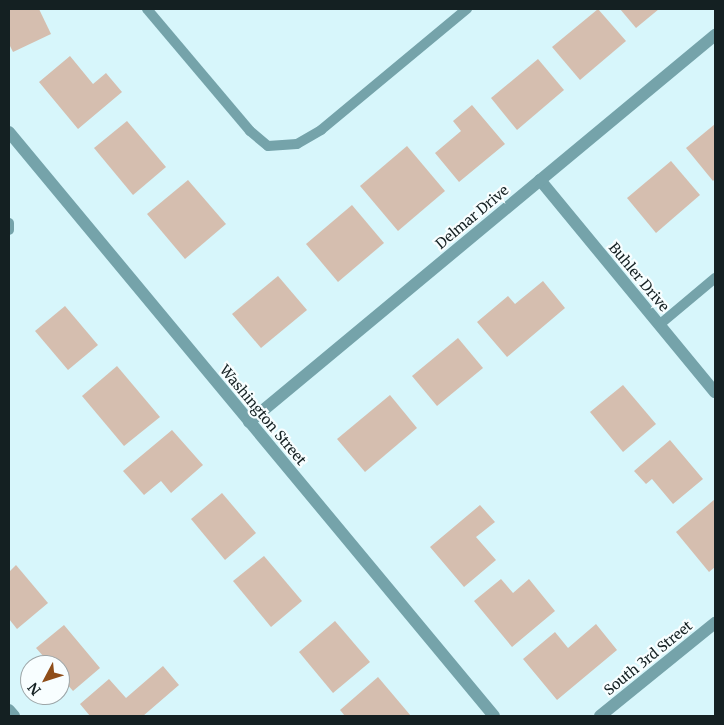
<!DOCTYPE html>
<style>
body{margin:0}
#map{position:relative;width:724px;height:725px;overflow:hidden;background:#d7f6fb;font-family:Merriweather,serif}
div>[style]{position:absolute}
.building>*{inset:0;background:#d5beaf}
.service>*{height:10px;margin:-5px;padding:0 5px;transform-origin:5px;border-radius:5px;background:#75a3aa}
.minor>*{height:12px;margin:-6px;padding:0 6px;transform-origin:6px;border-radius:6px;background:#75a3aa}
span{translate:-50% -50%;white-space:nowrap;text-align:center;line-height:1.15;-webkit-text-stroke:4.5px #f8feff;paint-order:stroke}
.street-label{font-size:14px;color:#142022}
.frame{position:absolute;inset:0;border:10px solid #142022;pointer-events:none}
.north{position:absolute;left:20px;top:655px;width:50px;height:50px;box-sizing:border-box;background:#f8feff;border:1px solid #9da5a7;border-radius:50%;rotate:230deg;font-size:14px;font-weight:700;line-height:20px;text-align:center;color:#142022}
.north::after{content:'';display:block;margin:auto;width:18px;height:22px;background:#8e4d19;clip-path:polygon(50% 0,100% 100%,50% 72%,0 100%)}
</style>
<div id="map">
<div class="building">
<i style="clip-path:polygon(9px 9px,39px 9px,51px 34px,13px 52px,9px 44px)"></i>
<i style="clip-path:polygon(598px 9px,626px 41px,580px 80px,552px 47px)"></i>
<i style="clip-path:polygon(620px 9px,659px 9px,636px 28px)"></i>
<i style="clip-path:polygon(70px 56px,93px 84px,106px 73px,122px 92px,78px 129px,39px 82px)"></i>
<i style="clip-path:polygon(538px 59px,564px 90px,517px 130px,491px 98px)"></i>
<i style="clip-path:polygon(472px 105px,505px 144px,459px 182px,435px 153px,461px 131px,453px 121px)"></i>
<i style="clip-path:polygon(127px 121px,166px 167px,133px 195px,94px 148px)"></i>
<i style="clip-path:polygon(715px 124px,715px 179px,713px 181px,686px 148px)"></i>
<i style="clip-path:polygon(407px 146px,445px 191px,398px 231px,360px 186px)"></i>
<i style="clip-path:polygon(671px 161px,700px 195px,656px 233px,627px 198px)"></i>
<i style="clip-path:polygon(188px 180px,226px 224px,185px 259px,147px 214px)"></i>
<i style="clip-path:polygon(352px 205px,384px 243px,338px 282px,306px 244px)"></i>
<i style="clip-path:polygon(278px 276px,307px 310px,261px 348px,232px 314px)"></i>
<i style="clip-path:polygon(543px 281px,565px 308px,507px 357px,477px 322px,508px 296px,515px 304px)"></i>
<i style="clip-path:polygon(65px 306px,98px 345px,68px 370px,35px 331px)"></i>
<i style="clip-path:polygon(458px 338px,483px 368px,437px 406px,412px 376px)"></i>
<i style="clip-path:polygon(117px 366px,160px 417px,124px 446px,82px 396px)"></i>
<i style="clip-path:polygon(623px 385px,656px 424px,623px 452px,590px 412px)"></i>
<i style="clip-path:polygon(390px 395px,417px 428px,365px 472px,337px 439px)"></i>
<i style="clip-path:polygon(172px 430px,203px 465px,171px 493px,161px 481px,144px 495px,123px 471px)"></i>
<i style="clip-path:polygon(670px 440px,703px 479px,673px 504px,652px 479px,646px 484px,634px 471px)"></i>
<i style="clip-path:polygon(222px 493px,256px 533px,225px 560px,191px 519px)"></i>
<i style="clip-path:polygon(715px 499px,715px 567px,709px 572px,676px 532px)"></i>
<i style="clip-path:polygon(480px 505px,495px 522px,476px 537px,496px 560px,464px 587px,430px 547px)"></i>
<i style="clip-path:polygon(264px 556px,302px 601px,271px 627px,233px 581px)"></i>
<i style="clip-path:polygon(16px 565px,48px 603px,17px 629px,9px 619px,9px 572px)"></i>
<i style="clip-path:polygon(501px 579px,513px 593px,529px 579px,555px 611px,512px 647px,474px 601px)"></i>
<i style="clip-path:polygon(335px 621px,370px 662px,333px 693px,299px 652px)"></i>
<i style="clip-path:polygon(596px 624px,617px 650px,557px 700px,523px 659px,555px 632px,568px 648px)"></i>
<i style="clip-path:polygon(64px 625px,100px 668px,73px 691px,60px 676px,60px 665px,51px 665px,36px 648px)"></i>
<i style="clip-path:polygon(163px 666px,179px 685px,143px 716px,90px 716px,80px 704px,109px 679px,126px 698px)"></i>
<i style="clip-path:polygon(378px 677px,411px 716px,345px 716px,340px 710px)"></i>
</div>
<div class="service">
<i style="left:147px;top:9px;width:160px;rotate:49.8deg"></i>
<i style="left:250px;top:131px;width:23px;rotate:40deg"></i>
<i style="left:268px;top:146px;width:29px;rotate:-4deg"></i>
<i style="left:297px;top:144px;width:28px;rotate:-30deg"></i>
<i style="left:321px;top:130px;width:190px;rotate:-39.7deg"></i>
<i style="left:9px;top:223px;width:7px;rotate:90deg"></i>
<i style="left:659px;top:325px;width:73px;rotate:-40deg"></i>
</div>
<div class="minor">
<i style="left:9px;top:132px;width:759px;rotate:50.29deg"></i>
<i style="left:540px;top:180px;width:275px;rotate:50.5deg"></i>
<i style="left:249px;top:422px;width:606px;rotate:-39.71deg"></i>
<i style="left:9px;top:710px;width:8px;rotate:50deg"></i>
<i style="left:600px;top:716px;width:148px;rotate:-39deg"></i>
</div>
<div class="street-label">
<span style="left:472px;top:217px;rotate:-40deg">Delmar Drive</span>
<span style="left:639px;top:277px;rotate:50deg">Buhler Drive</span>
<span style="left:263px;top:415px;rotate:50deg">Washington Street</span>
<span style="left:648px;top:658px;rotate:-39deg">South 3rd Street</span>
</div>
<div class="frame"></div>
<div class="north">N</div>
</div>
